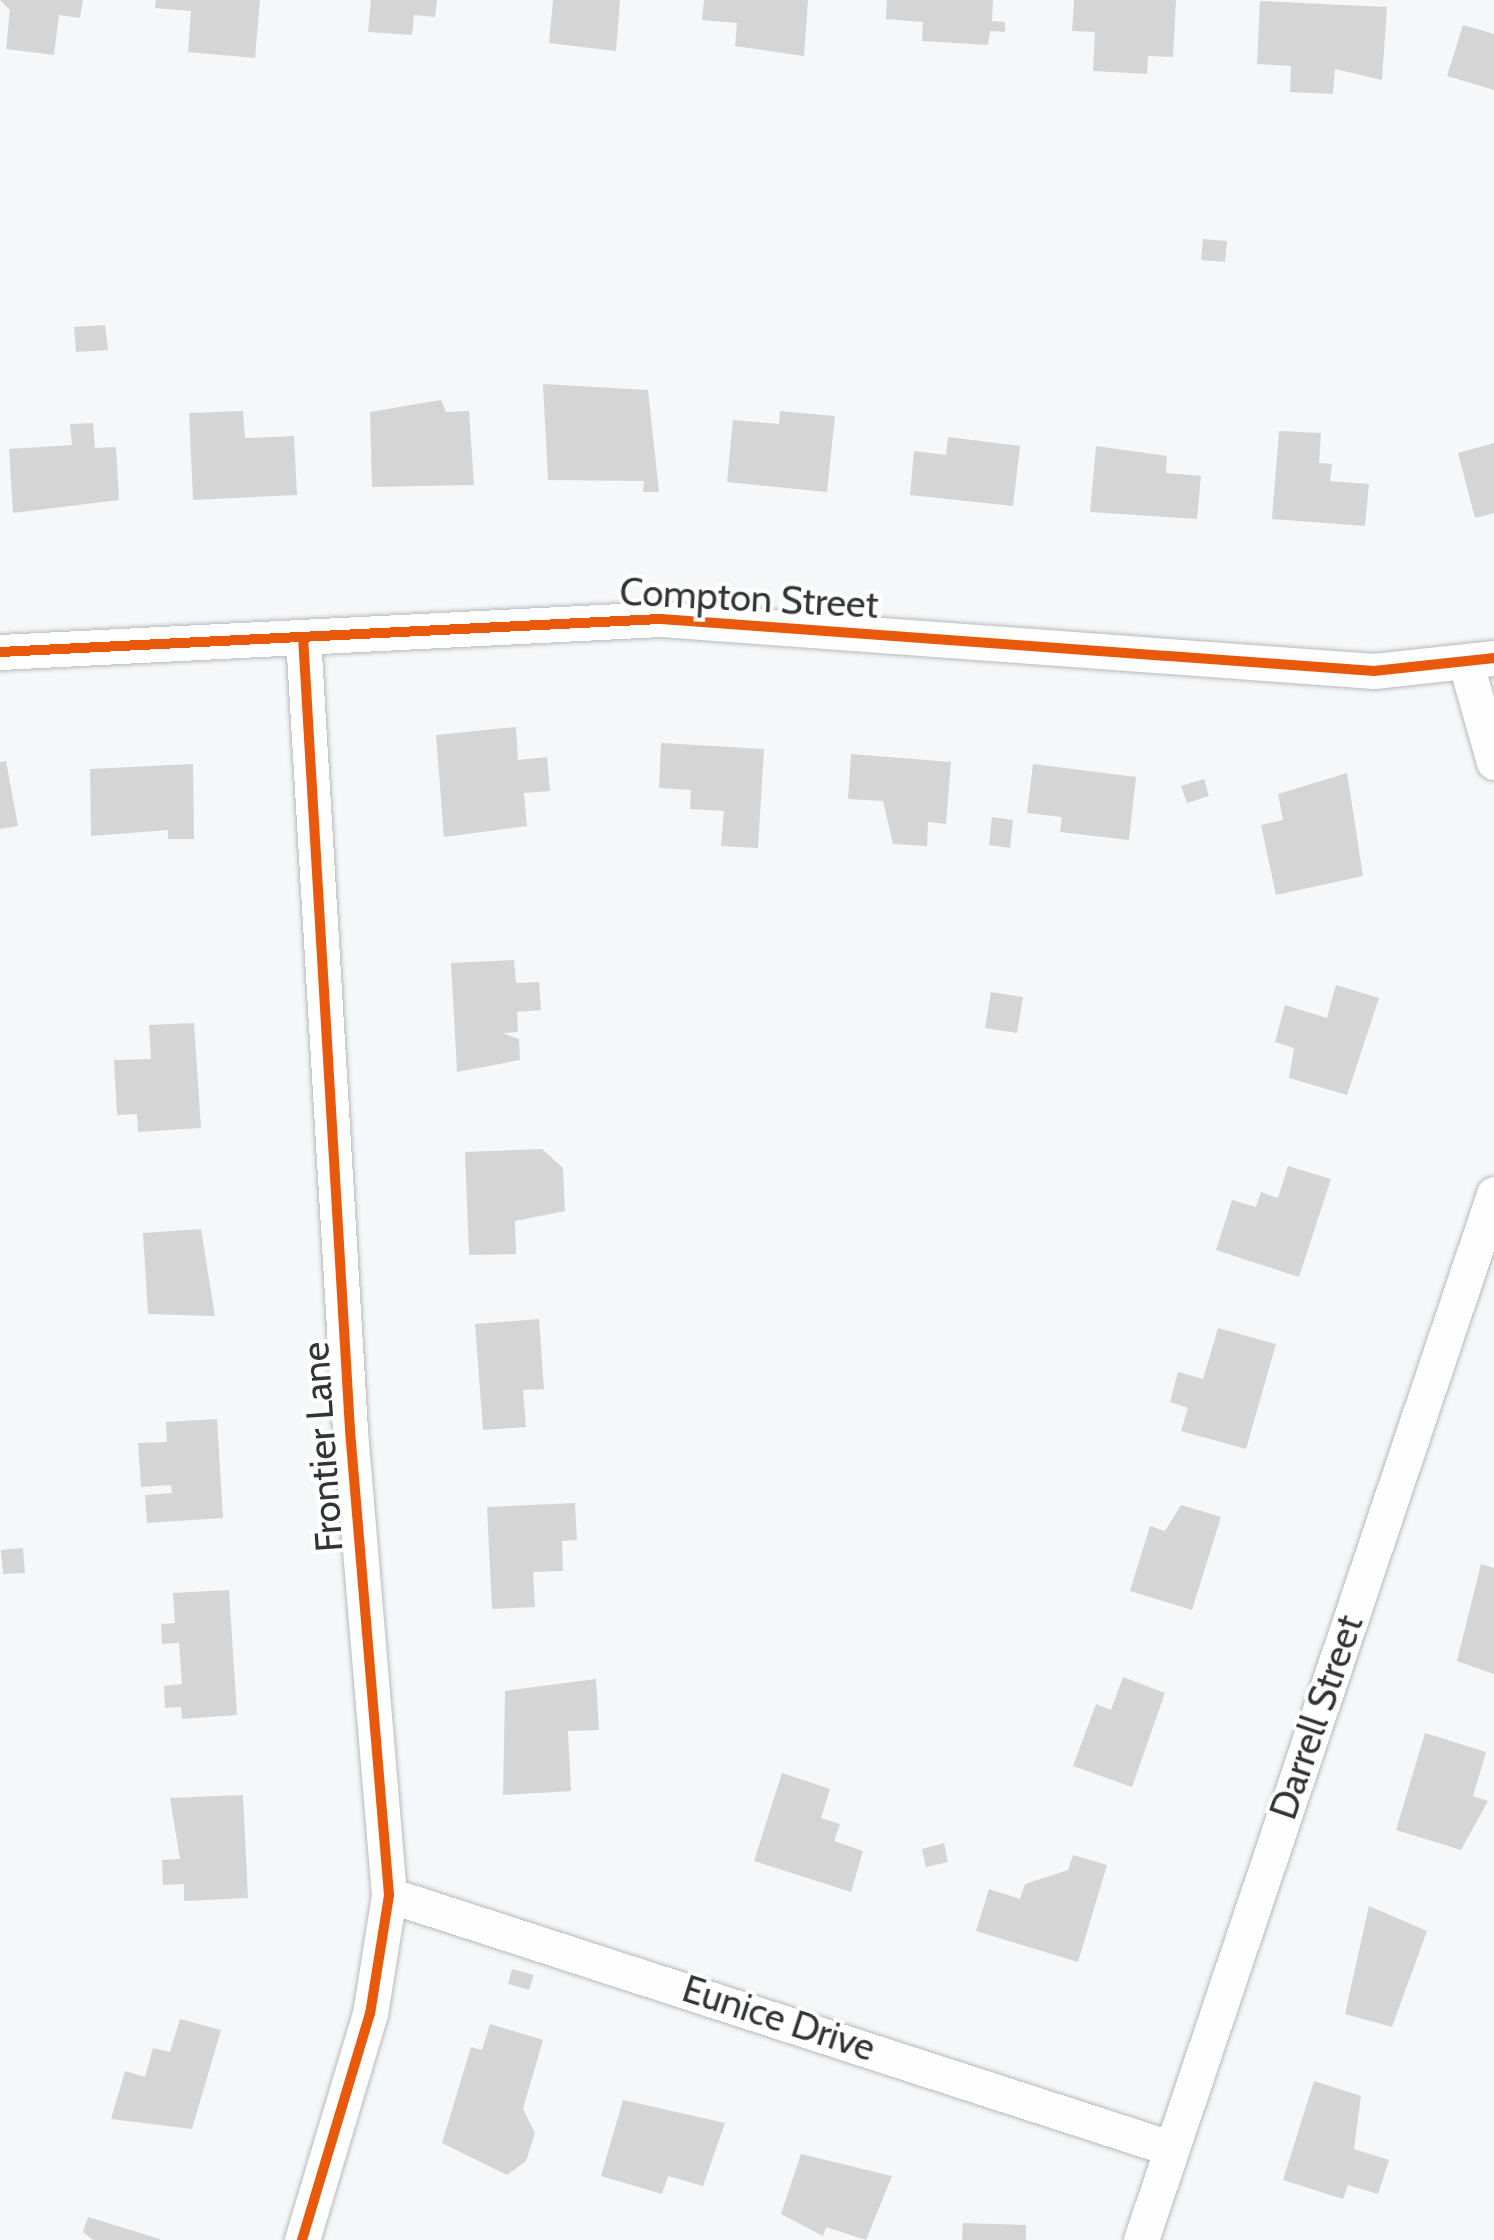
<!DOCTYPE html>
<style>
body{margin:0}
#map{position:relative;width:1494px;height:2240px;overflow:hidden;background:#f5f7f8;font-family:Cabin,sans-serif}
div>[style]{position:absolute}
.building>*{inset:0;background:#d5d5d6}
.roads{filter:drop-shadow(0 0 2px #b8baba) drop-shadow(0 0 2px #b8baba)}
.minor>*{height:35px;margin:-17.5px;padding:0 17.5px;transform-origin:17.5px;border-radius:17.5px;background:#fefefe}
.cycleway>*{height:10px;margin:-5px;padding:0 5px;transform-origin:5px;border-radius:5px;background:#e8590c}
span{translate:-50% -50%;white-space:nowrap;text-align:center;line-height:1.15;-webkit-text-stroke:8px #fff;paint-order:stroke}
.street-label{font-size:38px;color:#333435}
</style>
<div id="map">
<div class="building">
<i style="clip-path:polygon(0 0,83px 0,80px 18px,59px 15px,54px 55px,6px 49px,10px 10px)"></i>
<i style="clip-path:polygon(156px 0,260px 0,255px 58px,188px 52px,191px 11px,155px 8px)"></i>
<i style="clip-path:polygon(371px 0,437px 0,435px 17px,414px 15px,412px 35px,368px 32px)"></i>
<i style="clip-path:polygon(553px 0,620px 0,616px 51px,549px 43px)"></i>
<i style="clip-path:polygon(704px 0,808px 0,804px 56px,735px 46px,737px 23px,702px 20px)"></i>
<i style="clip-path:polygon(887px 0,993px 0,992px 21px,1005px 22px,1005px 32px,990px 31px,988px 45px,922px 41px,923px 22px,886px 19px)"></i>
<i style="clip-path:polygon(1074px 0,1176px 0,1173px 57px,1148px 56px,1147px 74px,1093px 71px,1095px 32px,1072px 31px)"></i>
<i style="clip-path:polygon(1260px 1px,1387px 7px,1382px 80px,1335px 69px,1333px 94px,1290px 92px,1291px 66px,1257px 64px)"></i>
<i style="clip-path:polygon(1463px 25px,1494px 34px,1494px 90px,1447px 76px)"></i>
<i style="clip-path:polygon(1203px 239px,1227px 241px,1225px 262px,1201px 260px)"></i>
<i style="clip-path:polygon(105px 325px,108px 350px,76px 352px,74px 327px)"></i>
<i style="clip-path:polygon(543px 384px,648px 390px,659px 492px,643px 492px,644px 481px,548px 480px)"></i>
<i style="clip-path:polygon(441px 400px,446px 412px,469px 411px,474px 485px,372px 487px,370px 412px)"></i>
<i style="clip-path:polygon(243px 411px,245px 438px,294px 436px,297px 495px,193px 500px,189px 413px)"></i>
<i style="clip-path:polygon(780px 411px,835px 416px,827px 492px,727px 482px,733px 420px,779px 424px)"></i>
<i style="clip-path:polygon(93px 423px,95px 448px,116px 447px,119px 500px,13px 513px,9px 449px,72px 445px,70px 424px)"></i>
<i style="clip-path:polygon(1279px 431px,1321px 433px,1319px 463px,1332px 464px,1330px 481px,1369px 484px,1365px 526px,1272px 519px)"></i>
<i style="clip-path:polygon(948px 437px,1020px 446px,1013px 506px,910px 495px,914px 451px,946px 455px)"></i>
<i style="clip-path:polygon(1494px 443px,1494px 513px,1475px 518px,1458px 453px)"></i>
<i style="clip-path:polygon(1096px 446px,1167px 456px,1166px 473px,1201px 476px,1197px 519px,1090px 512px)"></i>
<i style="clip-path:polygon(516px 727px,518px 760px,547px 757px,550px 791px,524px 793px,527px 826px,444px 837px,436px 735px)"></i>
<i style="clip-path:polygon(661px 743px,764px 749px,758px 848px,721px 846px,724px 811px,690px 809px,691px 790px,659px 788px)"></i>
<i style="clip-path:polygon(851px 754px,951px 762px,946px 824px,928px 822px,927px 846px,893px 844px,883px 801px,848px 799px)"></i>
<i style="clip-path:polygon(6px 761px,18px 826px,0 829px,0 762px)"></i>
<i style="clip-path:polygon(193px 764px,194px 839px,168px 839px,168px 830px,91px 836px,90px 769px)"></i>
<i style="clip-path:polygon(1033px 764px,1136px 777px,1129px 840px,1060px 832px,1062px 817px,1027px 813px)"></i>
<i style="clip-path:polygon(1347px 773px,1363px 876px,1276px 895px,1261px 825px,1283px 820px,1278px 794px)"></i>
<i style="clip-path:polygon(1204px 779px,1209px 796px,1187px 803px,1181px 786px)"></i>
<i style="clip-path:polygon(992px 817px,1013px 820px,1010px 848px,989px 845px)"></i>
<i style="clip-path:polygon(514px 960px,516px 983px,539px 982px,541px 1010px,517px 1012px,518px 1032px,503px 1033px,519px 1039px,520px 1060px,457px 1072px,451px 963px)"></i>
<i style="clip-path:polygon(1336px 985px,1379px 998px,1347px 1095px,1289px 1078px,1294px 1048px,1275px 1042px,1285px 1005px,1327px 1018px)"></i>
<i style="clip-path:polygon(991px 992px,1023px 997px,1017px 1033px,985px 1028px)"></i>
<i style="clip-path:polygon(194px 1023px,201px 1128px,138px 1132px,137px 1114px,117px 1115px,114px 1060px,151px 1059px,149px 1025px)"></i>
<i style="clip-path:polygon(542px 1149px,563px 1168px,565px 1211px,515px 1221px,516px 1254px,469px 1255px,465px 1152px)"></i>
<i style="clip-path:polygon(1288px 1166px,1331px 1179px,1299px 1277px,1216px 1250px,1232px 1200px,1256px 1207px,1261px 1192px,1278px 1198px)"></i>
<i style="clip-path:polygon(201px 1229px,215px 1316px,148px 1314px,143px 1233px)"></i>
<i style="clip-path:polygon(539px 1319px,544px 1389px,523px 1390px,526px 1427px,483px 1430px,475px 1324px)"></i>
<i style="clip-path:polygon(1218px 1328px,1276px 1344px,1246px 1449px,1181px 1431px,1188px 1408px,1170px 1402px,1178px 1372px,1203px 1379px)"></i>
<i style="clip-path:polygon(217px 1419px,223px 1518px,147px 1523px,145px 1495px,172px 1493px,171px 1485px,141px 1487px,138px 1443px,167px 1442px,166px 1422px)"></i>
<i style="clip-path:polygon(575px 1503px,577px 1540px,562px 1541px,563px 1571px,533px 1572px,535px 1607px,492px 1609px,487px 1507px)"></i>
<i style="clip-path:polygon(1181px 1505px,1221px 1517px,1192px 1610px,1130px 1591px,1150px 1526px,1165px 1531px)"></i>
<i style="clip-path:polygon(23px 1548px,25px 1573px,3px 1574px,1px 1550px)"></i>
<i style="clip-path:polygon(1481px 1564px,1494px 1568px,1494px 1674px,1457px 1661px)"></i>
<i style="clip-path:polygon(229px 1590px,237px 1715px,182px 1719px,181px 1707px,165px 1708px,164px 1686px,182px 1684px,179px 1643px,162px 1644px,161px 1624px,175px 1623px,173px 1593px)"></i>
<i style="clip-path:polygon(1123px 1677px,1165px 1693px,1132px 1787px,1073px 1766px,1096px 1704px,1111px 1710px)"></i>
<i style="clip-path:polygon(596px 1679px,599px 1730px,568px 1731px,571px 1791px,503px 1795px,505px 1691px)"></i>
<i style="clip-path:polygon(1425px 1733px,1486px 1752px,1473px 1796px,1488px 1801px,1461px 1850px,1396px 1830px)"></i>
<i style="clip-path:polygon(782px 1773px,830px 1789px,821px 1818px,840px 1824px,834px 1841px,863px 1851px,851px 1892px,754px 1861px)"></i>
<i style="clip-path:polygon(243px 1795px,248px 1898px,184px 1901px,184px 1884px,163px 1885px,162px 1860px,180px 1859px,170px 1798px)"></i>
<i style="clip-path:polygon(944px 1843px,948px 1862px,926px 1867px,922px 1849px)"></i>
<i style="clip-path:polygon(1073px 1855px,1107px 1865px,1078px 1962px,976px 1931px,989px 1889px,1020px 1899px,1025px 1884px,1068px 1870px)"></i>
<i style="clip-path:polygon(1369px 1906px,1427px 1931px,1392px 2027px,1345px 2014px)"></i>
<i style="clip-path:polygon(512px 1969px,534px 1975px,529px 1990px,508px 1984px)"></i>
<i style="clip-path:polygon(180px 2019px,221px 2030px,192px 2129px,111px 2119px,125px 2071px,145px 2077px,153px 2048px,170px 2052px)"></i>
<i style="clip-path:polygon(490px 2024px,543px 2040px,523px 2109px,535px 2133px,526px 2161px,507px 2175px,442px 2143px,471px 2047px,482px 2050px)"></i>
<i style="clip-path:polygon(1314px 2081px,1361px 2096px,1354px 2149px,1389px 2160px,1378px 2194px,1348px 2185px,1343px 2199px,1283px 2180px)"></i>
<i style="clip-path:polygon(623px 2100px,725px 2123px,703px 2186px,668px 2176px,662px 2194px,601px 2176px)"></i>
<i style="clip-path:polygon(801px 2154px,892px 2176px,866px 2240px,826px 2227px,823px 2236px,781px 2214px)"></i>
<i style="clip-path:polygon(88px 2217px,160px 2239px,160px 2240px,93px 2240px,83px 2232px)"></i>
<i style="clip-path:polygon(963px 2223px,1026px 2225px,1026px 2240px,962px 2240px)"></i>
</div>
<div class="roads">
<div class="minor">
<i style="left:0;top:652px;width:662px;rotate:-2.86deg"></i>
<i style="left:661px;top:619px;width:715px;rotate:4.17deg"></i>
<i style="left:1374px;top:671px;width:121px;rotate:-6.2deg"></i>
<i style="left:1466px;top:664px;width:102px;rotate:74.1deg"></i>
<i style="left:389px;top:1895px;width:818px;rotate:17.95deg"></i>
<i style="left:302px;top:2240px;width:236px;rotate:-73.3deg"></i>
<i style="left:370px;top:2014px;width:121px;rotate:-80.9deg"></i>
<i style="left:389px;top:1895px;width:467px;rotate:-94.8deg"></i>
<i style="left:350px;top:1430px;width:794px;rotate:-93.39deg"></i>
<i style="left:1141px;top:2240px;width:1104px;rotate:-71.35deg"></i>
</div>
</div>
<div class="cycleway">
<i style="left:0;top:652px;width:662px;rotate:-2.86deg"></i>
<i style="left:661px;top:619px;width:715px;rotate:4.17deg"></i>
<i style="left:1374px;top:671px;width:121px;rotate:-6.2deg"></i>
<i style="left:302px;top:2240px;width:236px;rotate:-73.3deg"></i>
<i style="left:370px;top:2014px;width:121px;rotate:-80.9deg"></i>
<i style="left:389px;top:1895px;width:467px;rotate:-94.8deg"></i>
<i style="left:350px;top:1430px;width:794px;rotate:-93.39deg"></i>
</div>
<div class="street-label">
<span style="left:749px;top:598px;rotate:3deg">Compton Street</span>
<span style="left:322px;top:1447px;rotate:-94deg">Frontier Lane</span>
<span style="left:1316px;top:1717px;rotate:-71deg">Darrell Street</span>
<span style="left:779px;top:2018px;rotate:18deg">Eunice Drive</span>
</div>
</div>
